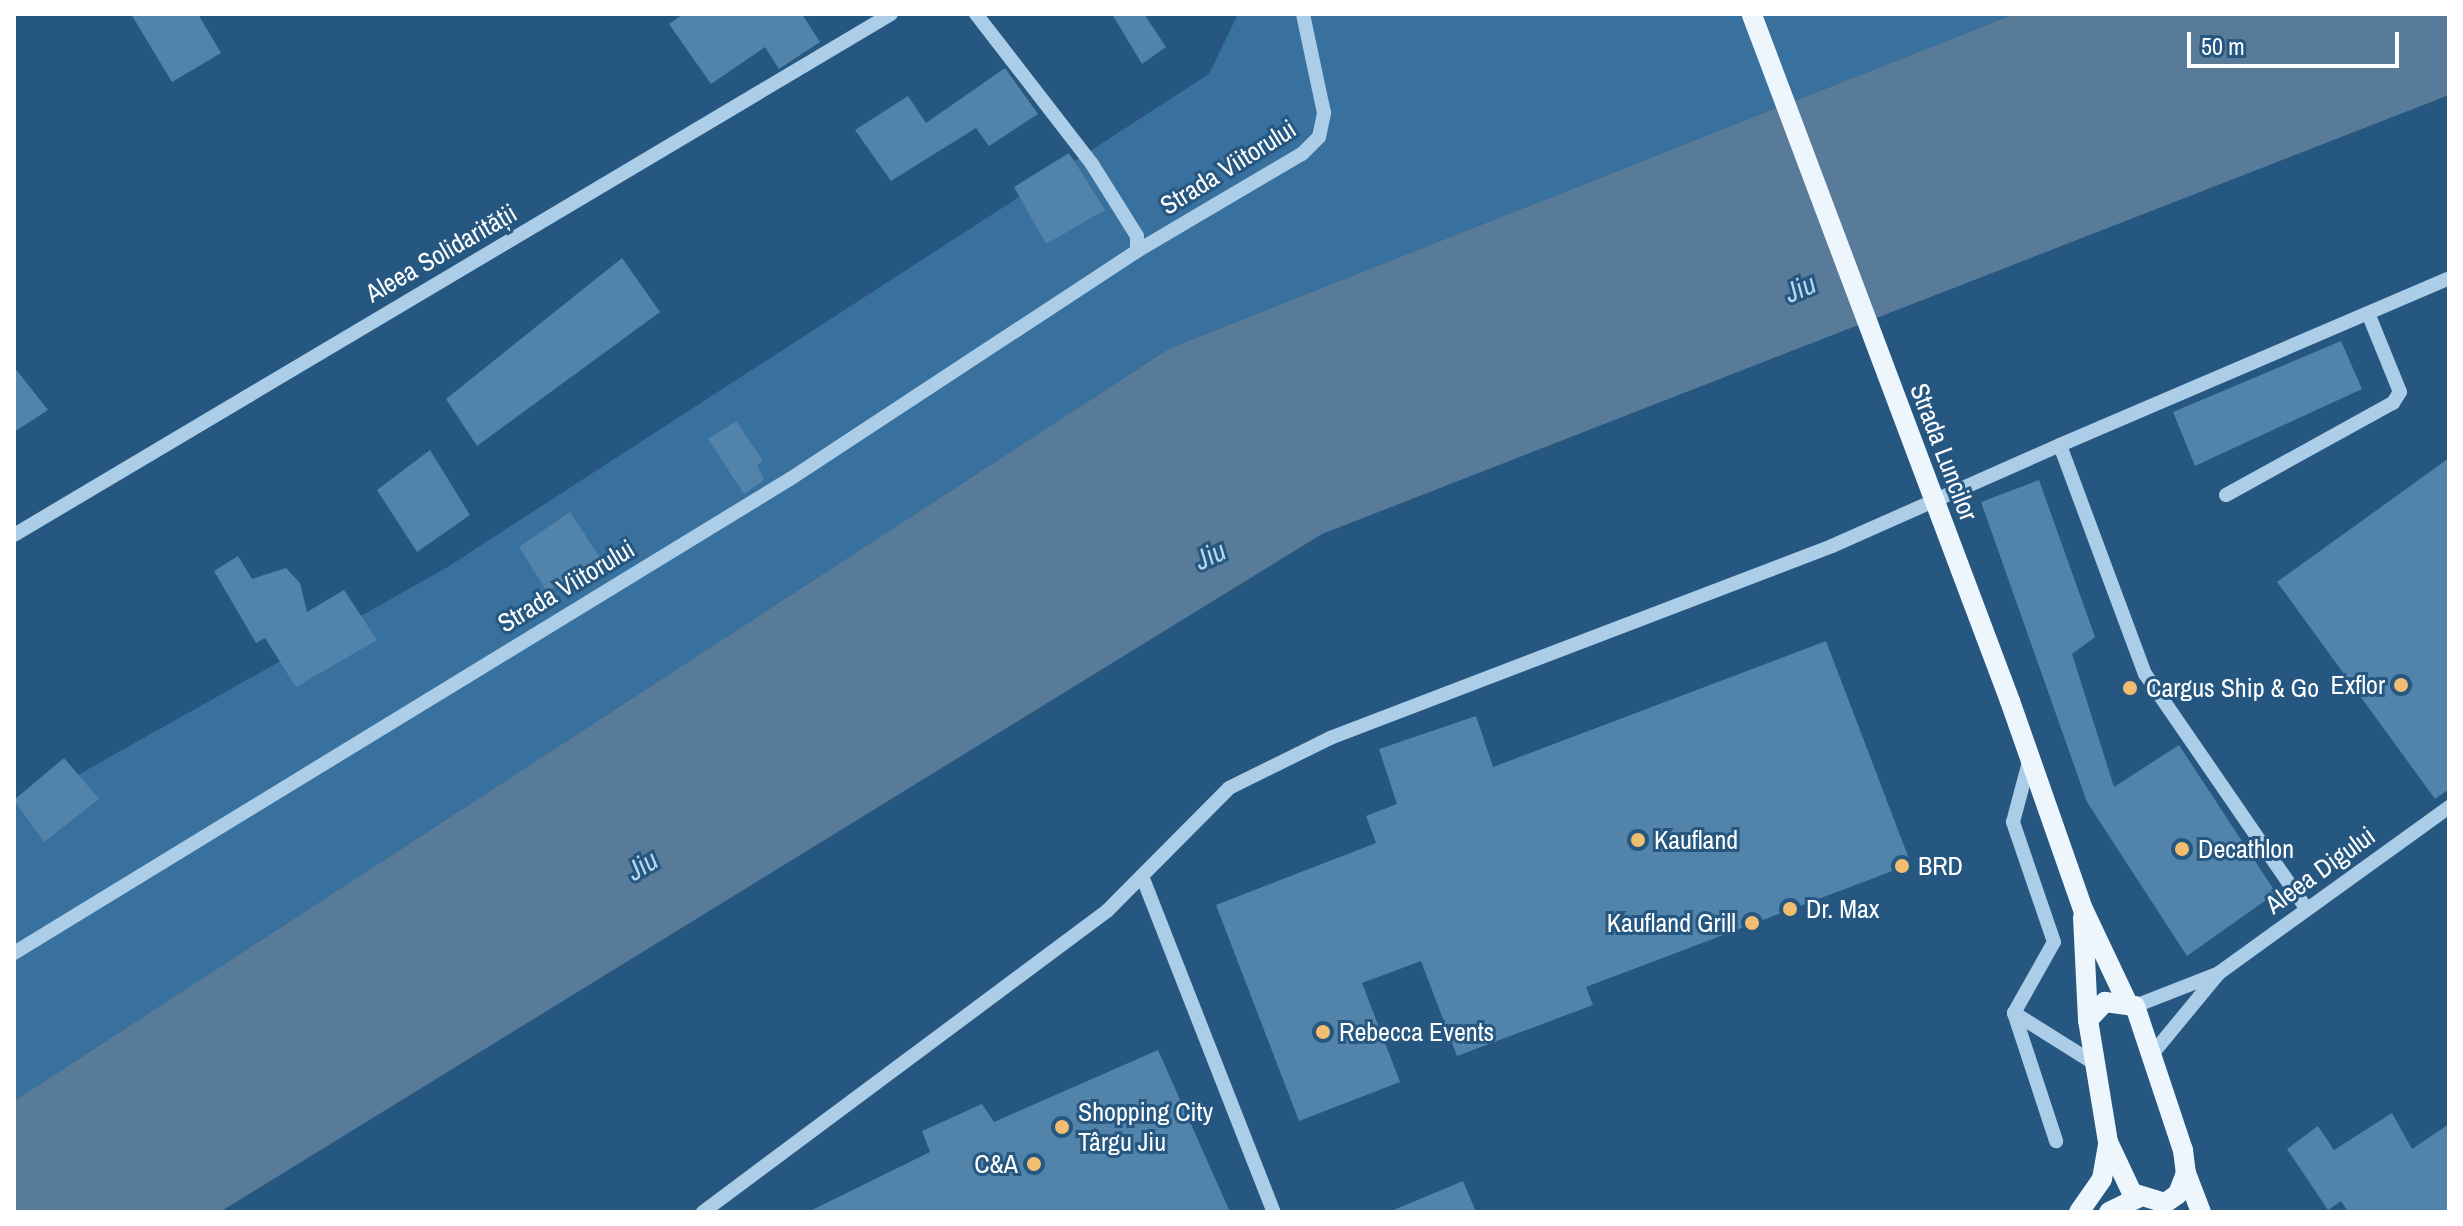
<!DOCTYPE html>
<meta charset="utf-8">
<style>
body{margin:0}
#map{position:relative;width:2463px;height:1226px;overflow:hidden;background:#255781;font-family:"Archivo Narrow",sans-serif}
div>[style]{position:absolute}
.green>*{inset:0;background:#39719e}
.water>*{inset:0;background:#577b98}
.building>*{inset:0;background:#5183ab}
.minor>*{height:14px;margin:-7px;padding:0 7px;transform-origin:7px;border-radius:7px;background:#abcde7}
.major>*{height:20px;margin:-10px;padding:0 10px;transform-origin:10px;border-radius:10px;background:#edf5fd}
.major-bridge>*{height:20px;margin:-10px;padding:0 10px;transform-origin:10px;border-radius:10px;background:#edf5fd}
.dots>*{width:22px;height:22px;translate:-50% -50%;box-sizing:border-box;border:4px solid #255781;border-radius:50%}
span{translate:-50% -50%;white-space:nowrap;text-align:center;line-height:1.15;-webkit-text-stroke:6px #255781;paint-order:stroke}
.street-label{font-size:26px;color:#fff}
.poi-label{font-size:26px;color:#fff}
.right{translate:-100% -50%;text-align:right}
.left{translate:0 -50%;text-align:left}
.water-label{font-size:28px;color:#b7d6ee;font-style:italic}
.frame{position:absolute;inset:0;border:16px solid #fff;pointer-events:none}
.scale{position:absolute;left:2187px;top:32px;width:212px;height:36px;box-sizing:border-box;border:4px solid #fff;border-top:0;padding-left:10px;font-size:24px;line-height:28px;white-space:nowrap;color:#fff;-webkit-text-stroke:6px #255781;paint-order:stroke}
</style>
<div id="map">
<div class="green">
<i style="clip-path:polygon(1238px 14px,2014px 14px,1170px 348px,14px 1101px,14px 804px,28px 803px,446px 568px,1209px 74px)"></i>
</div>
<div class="water">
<i style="clip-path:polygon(2014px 14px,2449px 14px,2449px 95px,1322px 534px,220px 1212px,14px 1212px,14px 1101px,1170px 348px)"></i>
</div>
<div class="building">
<i style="clip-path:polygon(131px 14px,198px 14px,221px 53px,172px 82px)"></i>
<i style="clip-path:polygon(683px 14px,802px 14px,820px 42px,779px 69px,765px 47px,711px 84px,669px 24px)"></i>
<i style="clip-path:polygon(1112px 14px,1144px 14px,1166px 47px,1142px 64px)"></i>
<i style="clip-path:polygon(1005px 68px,1038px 114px,989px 146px,976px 128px,891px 181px,855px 130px,908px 96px,926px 123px)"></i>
<i style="clip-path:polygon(1069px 153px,1105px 210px,1046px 244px,1014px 187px)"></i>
<i style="clip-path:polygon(622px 258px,660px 312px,477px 446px,446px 399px)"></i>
<i style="clip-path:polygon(2341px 341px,2362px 389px,2195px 466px,2173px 412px)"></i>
<i style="clip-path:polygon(14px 367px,48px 410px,14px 432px)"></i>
<i style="clip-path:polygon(736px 421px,763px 461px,757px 465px,764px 480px,744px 494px,708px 439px)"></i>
<i style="clip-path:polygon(430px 450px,470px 515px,417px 552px,377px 490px)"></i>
<i style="clip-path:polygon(2449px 458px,2449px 789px,2435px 799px,2277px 582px)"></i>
<i style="clip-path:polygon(2039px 480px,2095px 637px,2072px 654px,2114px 787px,2179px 745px,2276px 893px,2187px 956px,2087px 802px,1981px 502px)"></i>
<i style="clip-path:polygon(570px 512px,601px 559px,547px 592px,519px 547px)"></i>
<i style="clip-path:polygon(238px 556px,252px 579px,286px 568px,300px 583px,307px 612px,344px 590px,377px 640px,296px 687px,265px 638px,256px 643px,214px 571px)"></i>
<i style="clip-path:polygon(1826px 641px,1911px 864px,1586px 987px,1593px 1005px,1457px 1056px,1421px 961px,1362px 983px,1400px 1082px,1299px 1121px,1216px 905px,1376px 843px,1366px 816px,1397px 804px,1379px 749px,1476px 716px,1493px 767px)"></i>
<i style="clip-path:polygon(64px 758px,99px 799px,44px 842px,14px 800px)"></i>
<i style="clip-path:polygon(1158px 1050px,1230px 1212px,808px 1212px,930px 1152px,922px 1131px,982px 1104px,994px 1122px)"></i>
<i style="clip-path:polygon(2392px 1113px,2412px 1149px,2449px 1124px,2449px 1212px,2348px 1212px,2341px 1201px,2328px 1210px,2287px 1149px,2318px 1126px,2334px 1150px)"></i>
<i style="clip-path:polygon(1463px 1181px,1476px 1212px,1389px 1212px)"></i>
</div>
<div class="minor">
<i style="left:1137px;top:251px;width:191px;rotate:-30.5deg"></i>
<i style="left:1302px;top:154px;width:24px;rotate:-45deg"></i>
<i style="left:1319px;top:137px;width:25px;rotate:-78deg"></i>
<i style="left:1324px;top:113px;width:101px;rotate:-102deg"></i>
<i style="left:2226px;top:495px;width:191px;rotate:-28.9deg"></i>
<i style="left:2393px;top:403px;width:13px;rotate:-58deg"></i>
<i style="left:2400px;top:392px;width:85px;rotate:-112.1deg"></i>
<i style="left:14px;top:535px;width:1020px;rotate:-30.71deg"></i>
<i style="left:1142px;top:876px;width:361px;rotate:68.6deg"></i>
<i style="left:2306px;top:908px;width:284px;rotate:-124.5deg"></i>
<i style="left:2145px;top:674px;width:244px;rotate:-110.4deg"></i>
<i style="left:2060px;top:445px;width:423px;rotate:-23.2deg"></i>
<i style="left:14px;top:953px;width:909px;rotate:-31.42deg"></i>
<i style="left:790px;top:479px;width:415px;rotate:-33.3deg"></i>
<i style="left:1137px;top:251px;width:15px;rotate:-90deg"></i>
<i style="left:1137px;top:236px;width:85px;rotate:-122deg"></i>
<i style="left:1092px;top:164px;width:190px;rotate:-127.7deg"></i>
<i style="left:2135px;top:1006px;width:90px;rotate:-21.4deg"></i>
<i style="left:2014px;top:1013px;width:81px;rotate:-60.6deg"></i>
<i style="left:2054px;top:942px;width:127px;rotate:-108.9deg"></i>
<i style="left:2013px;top:822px;width:66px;rotate:-75.1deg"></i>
<i style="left:2014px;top:1013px;width:135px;rotate:71.8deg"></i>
<i style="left:2014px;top:1013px;width:89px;rotate:32.1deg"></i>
<i style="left:2153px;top:1053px;width:104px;rotate:-50.5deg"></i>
<i style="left:2219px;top:973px;width:284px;rotate:-35.8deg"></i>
<i style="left:703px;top:1212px;width:504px;rotate:-36.69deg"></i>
<i style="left:1107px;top:911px;width:173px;rotate:-45.2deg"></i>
<i style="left:1229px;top:788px;width:113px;rotate:-26.3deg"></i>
<i style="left:1330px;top:738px;width:537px;rotate:-20.93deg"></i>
<i style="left:1832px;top:546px;width:249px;rotate:-23.9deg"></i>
</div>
<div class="major">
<i style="left:2010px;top:701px;width:220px;rotate:70.7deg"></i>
<i style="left:2083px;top:909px;width:103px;rotate:64.7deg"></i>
<i style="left:2083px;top:917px;width:103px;rotate:87.2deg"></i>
<i style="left:2105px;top:1002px;width:30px;rotate:8deg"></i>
<i style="left:2135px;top:1006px;width:152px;rotate:71.6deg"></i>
<i style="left:2183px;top:1150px;width:23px;rotate:83deg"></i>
<i style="left:2186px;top:1173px;width:22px;rotate:111deg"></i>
<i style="left:2178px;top:1194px;width:16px;rotate:145deg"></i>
<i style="left:2165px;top:1203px;width:34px;rotate:-163deg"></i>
<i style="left:2132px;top:1193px;width:56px;rotate:-115.2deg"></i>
<i style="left:2108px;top:1142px;width:124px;rotate:-99.3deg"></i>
<i style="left:2088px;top:1020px;width:25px;rotate:-47deg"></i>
<i style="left:2186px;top:1173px;width:42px;rotate:69deg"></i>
<i style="left:2079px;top:1212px;width:40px;rotate:-55.1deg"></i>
<i style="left:2102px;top:1179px;width:34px;rotate:-80deg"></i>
<i style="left:2109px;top:1212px;width:32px;rotate:-26deg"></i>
</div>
<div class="major-bridge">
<i style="left:1752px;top:15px;width:733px;rotate:69.39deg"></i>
</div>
<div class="dots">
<i style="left:2401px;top:685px;background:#f1bd70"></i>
<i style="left:2130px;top:688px;background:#f1bd70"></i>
<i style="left:1638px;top:840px;background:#f1bd70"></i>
<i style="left:2182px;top:849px;background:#f1bd70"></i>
<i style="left:1902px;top:866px;background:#f1bd70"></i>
<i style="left:1790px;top:909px;background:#f1bd70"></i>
<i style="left:1752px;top:923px;background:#f1bd70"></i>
<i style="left:1323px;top:1032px;background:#f1bd70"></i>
<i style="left:1062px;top:1127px;background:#f1bd70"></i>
<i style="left:1034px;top:1164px;background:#f1bd70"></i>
</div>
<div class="street-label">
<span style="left:1228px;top:167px;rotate:-32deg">Strada Viitorului</span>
<span style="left:441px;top:253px;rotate:-30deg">Aleea Solidarității</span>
<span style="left:1944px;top:452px;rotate:69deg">Strada Luncilor</span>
<span style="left:566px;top:586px;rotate:-31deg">Strada Viitorului</span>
<span style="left:2320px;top:870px;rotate:-36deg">Aleea Digului</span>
</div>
<div class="poi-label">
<span class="right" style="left:2385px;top:685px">Exflor</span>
<span class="left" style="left:2146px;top:688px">Cargus Ship &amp; Go</span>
<span class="left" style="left:1654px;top:840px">Kaufland</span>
<span class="left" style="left:2198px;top:849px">Decathlon</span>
<span class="left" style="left:1918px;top:866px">BRD</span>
<span class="left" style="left:1806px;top:909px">Dr. Max</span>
<span class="right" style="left:1736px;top:923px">Kaufland Grill</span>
<span class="left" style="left:1339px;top:1032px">Rebecca Events</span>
<span class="left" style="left:1078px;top:1127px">Shopping City<br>Târgu Jiu</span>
<span class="right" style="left:1018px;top:1164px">C&amp;A</span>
</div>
<div class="water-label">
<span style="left:1800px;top:288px;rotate:-23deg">Jiu</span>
<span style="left:1210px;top:555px;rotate:-25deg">Jiu</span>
<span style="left:642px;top:865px;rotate:-31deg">Jiu</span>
</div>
<div class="frame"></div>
<div class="scale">50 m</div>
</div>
